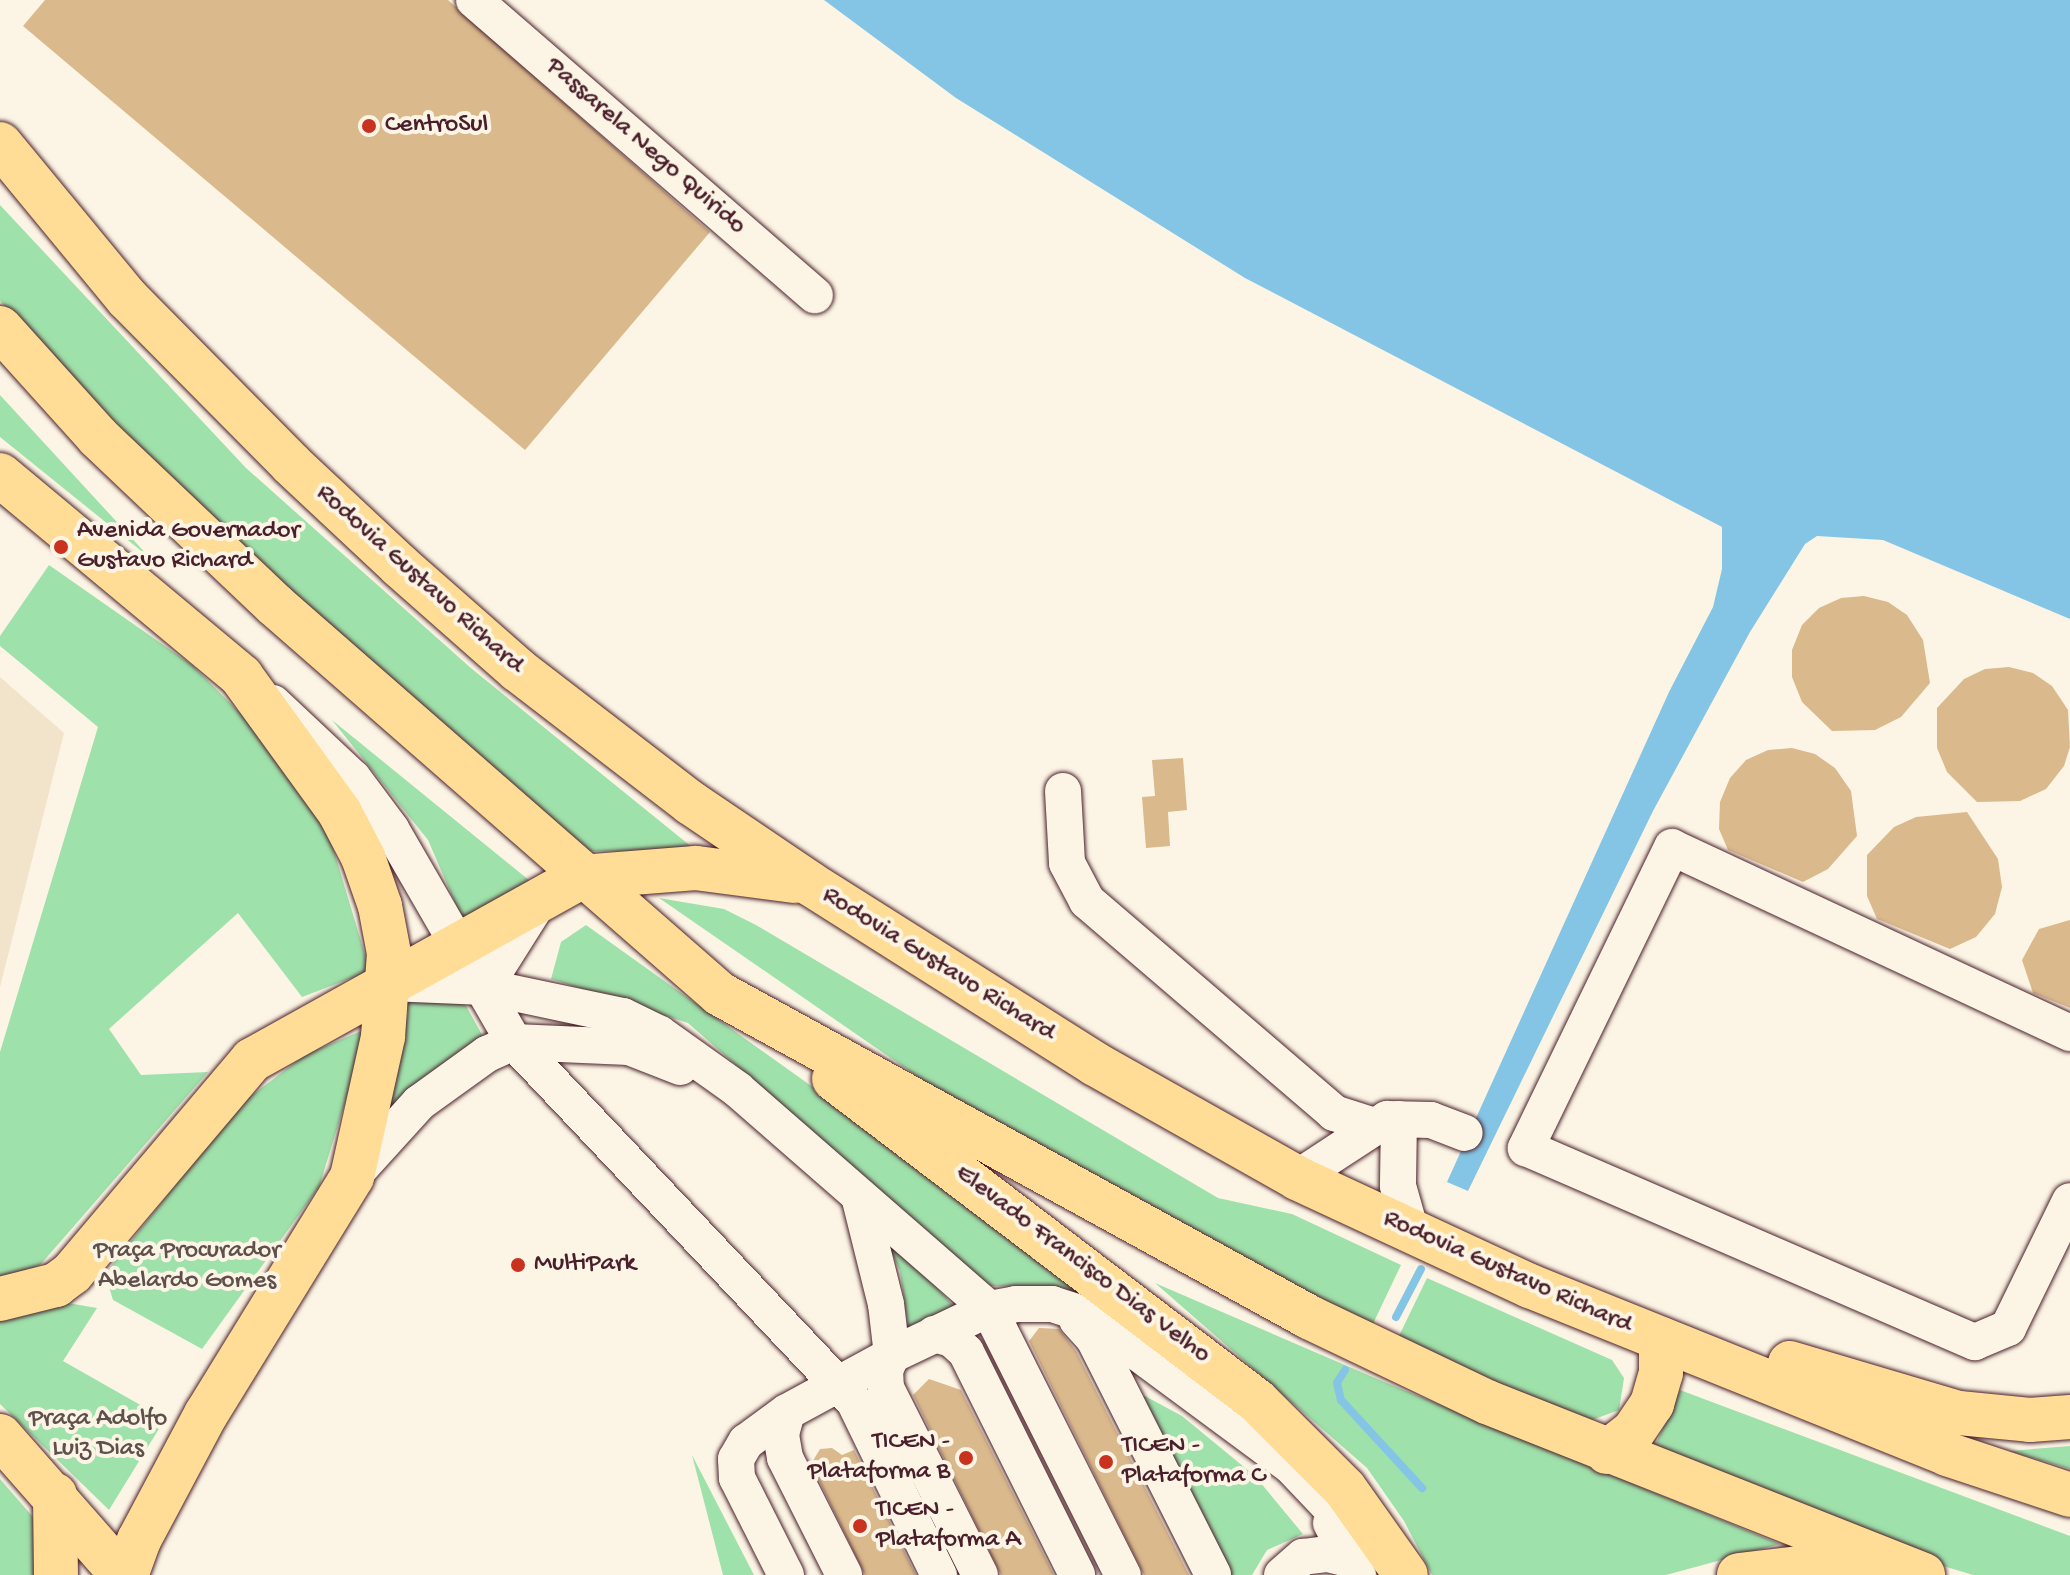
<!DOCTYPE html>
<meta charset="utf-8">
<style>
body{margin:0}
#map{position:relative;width:2070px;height:1575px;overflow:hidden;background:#fcf5e5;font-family:"Gochi Hand",sans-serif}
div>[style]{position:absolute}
.built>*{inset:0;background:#f2e3cb}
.green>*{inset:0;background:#9fe1ab}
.water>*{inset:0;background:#84c5e5}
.stream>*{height:8px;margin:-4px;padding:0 4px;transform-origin:4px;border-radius:4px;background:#84c5e5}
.building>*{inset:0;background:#dab98d}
.roads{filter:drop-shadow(0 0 2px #4a1f2b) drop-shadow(0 0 2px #4a1f2b)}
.minor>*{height:36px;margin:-18px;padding:0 18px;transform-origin:18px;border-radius:18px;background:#fcf5e5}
.major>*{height:44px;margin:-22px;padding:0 22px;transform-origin:22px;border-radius:22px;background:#ffdd96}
.highway>*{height:44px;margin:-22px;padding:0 22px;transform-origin:22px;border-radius:22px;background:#ffdd96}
.dots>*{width:22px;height:22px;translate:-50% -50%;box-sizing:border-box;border:4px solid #fcf5e5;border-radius:50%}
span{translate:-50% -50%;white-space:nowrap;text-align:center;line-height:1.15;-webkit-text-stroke:8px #fcf5e5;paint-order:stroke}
.poi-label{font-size:26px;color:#4a1f2b}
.left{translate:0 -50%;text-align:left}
.right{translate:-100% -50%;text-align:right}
.street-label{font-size:26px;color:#4a1f2b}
.park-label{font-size:26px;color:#5f504b}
</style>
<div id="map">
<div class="built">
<i style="clip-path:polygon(0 677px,64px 733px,0 987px)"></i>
</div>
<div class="green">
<i style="clip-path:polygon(0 205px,246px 468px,472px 669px,698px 852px,587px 851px,377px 676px,167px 476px,0 301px)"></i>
<i style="clip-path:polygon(0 395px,150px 558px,0 437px)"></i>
<i style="clip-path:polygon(49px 565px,192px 665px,268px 741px,330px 838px,370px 971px,302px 997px,238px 913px,109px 1029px,141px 1075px,208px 1072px,41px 1264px,0 1285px,0 1052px,98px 727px,0 646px,0 636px)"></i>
<i style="clip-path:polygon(332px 720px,530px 881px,463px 921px,428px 840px)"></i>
<i style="clip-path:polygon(659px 898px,724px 909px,756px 925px,1218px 1198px,1292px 1214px,1401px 1265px,1371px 1328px,927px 1083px)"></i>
<i style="clip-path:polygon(586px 925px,1010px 1228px,1162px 1360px,1062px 1287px,989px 1286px,688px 1023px,551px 979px,561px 942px)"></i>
<i style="clip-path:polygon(460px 995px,485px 1040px,387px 1109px,408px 1013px,406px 1001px)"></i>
<i style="clip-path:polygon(368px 1028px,319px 1187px,202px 1349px,113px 1300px,105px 1274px,239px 1105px,305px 1055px)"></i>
<i style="clip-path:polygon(883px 1233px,903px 1250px,958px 1311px,909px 1334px,900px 1271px)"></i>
<i style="clip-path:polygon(1427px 1278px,1612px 1360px,1624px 1378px,1619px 1410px,1581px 1424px,1397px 1340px)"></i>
<i style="clip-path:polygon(1155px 1283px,1382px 1381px,1780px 1544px,1666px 1575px,1432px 1575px,1404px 1521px,1367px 1468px)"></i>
<i style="clip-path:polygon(62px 1302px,97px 1308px,63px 1361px,165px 1419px,109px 1510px,0 1404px,0 1321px)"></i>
<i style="clip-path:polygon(1680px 1390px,2070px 1536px,2070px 1575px,1973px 1575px,1920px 1559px,1655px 1446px)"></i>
<i style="clip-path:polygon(1145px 1396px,1182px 1416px,1255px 1476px,1303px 1534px,1267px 1550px,1252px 1575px,1226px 1575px,1138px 1398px)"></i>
<i style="clip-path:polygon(2070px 1446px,2070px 1469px,2009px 1451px)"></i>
<i style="clip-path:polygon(692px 1455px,754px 1575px,723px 1575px)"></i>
<i style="clip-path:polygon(0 1479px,33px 1517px,36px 1575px,0 1575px)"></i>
</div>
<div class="water">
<i style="clip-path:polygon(824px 0,2070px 0,2070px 619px,1883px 540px,1817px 536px,1805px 544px,1750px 632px,1653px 811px,1468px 1191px,1447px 1182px,1669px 692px,1713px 607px,1722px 569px,1722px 527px,1245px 278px,956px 98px)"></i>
</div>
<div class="stream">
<i style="left:1396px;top:1317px;width:54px;rotate:-62.5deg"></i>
<i style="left:1345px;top:1370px;width:15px;rotate:122deg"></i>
<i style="left:1337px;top:1383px;width:17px;rotate:77deg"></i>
<i style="left:1341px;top:1400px;width:120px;rotate:47.4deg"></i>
</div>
<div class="building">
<i style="clip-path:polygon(45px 0,448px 0,710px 232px,525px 450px,23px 26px)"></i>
<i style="clip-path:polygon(1864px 596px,1888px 602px,1907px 615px,1923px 640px,1930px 683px,1901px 717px,1875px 730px,1832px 731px,1802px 702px,1792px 677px,1792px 650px,1802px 625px,1819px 608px,1841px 598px)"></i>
<i style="clip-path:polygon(2009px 667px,2033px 673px,2052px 686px,2068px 710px,2070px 747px,2064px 766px,2046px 789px,2020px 801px,1977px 802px,1947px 772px,1937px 748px,1937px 708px,1964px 679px,1985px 669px)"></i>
<i style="clip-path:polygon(1792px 748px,1815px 754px,1835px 768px,1851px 791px,1857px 836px,1828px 869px,1803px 882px,1728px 850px,1719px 829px,1720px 802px,1730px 778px,1746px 760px,1768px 750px)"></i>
<i style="clip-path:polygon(1183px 758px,1187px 810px,1168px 812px,1170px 846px,1146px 848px,1142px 797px,1155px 796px,1152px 760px)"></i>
<i style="clip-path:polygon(1967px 812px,1998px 859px,2002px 887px,1995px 914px,1976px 937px,1950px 949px,1877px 919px,1867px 896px,1867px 855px,1894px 827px,1916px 817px)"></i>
<i style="clip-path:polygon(2070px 920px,2070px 1008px,2033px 993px,2022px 960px,2039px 929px)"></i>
<i style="clip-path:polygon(1039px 1328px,1059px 1329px,1076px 1351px,1189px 1575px,1144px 1575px,1029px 1341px)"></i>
<i style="clip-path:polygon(929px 1379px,961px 1390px,1054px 1575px,1001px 1575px,913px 1395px)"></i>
<i style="clip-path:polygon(832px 1448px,842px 1455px,854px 1450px,916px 1575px,865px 1575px,811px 1464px,820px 1449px)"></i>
</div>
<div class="roads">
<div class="minor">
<i style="left:474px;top:0;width:451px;rotate:40.9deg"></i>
<i style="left:273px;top:703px;width:110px;rotate:43.2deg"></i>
<i style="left:353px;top:778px;width:64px;rotate:53.3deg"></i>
<i style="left:391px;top:829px;width:246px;rotate:60deg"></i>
<i style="left:514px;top:1042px;width:494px;rotate:46.6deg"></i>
<i style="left:854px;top:1401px;width:194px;rotate:64deg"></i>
<i style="left:1063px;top:791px;width:72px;rotate:86.8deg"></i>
<i style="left:1067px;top:863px;width:43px;rotate:62.2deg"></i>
<i style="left:1087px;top:901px;width:326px;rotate:40.6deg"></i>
<i style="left:1334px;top:1113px;width:42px;rotate:18deg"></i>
<i style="left:389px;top:983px;width:96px;rotate:2.4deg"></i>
<i style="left:485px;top:987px;width:141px;rotate:11.9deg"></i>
<i style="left:623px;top:1016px;width:41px;rotate:25.9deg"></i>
<i style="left:660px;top:1034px;width:95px;rotate:35.5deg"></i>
<i style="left:737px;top:1089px;width:335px;rotate:41.1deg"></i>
<i style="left:989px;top:1309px;width:298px;rotate:63.3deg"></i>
<i style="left:485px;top:987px;width:105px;rotate:-57.8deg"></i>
<i style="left:2070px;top:1033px;width:439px;rotate:-155deg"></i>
<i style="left:1672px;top:847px;width:335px;rotate:115.9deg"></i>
<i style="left:1526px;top:1148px;width:489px;rotate:23.4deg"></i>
<i style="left:1975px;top:1342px;width:36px;rotate:-23deg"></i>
<i style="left:2008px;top:1328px;width:141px;rotate:-64deg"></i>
<i style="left:1399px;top:1119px;width:67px;rotate:90.9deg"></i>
<i style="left:1398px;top:1186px;width:48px;rotate:74.2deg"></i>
<i style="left:352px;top:1177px;width:100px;rotate:-47.8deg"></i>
<i style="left:419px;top:1103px;width:84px;rotate:-35.8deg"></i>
<i style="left:487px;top:1054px;width:30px;rotate:-24deg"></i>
<i style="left:514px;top:1042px;width:115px;rotate:2.5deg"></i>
<i style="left:629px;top:1047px;width:55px;rotate:21.4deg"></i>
<i style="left:1297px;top:1178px;width:108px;rotate:-33.2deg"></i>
<i style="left:1387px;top:1119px;width:44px;rotate:1.3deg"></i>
<i style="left:1431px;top:1120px;width:36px;rotate:21deg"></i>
<i style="left:859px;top:1196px;width:111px;rotate:76deg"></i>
<i style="left:886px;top:1304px;width:51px;rotate:83.3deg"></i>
<i style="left:892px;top:1355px;width:17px;rotate:115deg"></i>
<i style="left:885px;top:1370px;width:18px;rotate:87deg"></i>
<i style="left:886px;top:1388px;width:209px;rotate:63.3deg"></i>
<i style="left:1077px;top:1320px;width:25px;rotate:48deg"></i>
<i style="left:1094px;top:1339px;width:264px;rotate:63.2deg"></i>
<i style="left:934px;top:1334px;width:19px;rotate:16deg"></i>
<i style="left:952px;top:1339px;width:19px;rotate:43deg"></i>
<i style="left:966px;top:1352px;width:249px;rotate:63.5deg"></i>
<i style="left:787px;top:1412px;width:24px;rotate:105deg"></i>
<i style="left:781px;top:1435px;width:23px;rotate:80deg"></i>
<i style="left:785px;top:1458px;width:131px;rotate:63.2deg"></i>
<i style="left:1331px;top:1523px;width:59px;rotate:62.6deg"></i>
<i style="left:786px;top:1575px;width:109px;rotate:-116.8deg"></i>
<i style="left:737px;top:1478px;width:19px;rotate:-93deg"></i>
<i style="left:736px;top:1459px;width:20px;rotate:-60deg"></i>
<i style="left:746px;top:1442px;width:51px;rotate:-36.2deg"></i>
<i style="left:787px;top:1412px;width:119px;rotate:-28.5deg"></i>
<i style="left:892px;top:1355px;width:107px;rotate:-25.4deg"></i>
<i style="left:989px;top:1309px;width:27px;rotate:-10deg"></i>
<i style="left:1016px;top:1304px;width:36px"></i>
<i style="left:1052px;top:1304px;width:38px;rotate:18deg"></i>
<i style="left:1088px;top:1316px;width:252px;rotate:36.5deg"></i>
<i style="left:1291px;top:1466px;width:108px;rotate:46.5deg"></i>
<i style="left:1282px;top:1575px;width:28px;rotate:-41deg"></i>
<i style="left:1303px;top:1557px;width:25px;rotate:-7deg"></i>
<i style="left:1328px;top:1554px;width:25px;rotate:14deg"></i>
</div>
<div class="major">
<i style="left:0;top:475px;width:314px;rotate:39.8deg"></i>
<i style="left:241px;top:676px;width:169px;rotate:54.1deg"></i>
<i style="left:340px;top:813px;width:50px;rotate:62.4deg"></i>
<i style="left:363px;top:857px;width:52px;rotate:70.9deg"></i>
<i style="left:380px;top:906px;width:48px;rotate:79.2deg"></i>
<i style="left:389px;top:953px;width:84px;rotate:94.1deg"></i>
<i style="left:383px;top:1037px;width:143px;rotate:102.5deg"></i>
<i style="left:352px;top:1177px;width:278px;rotate:121.6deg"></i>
<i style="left:206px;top:1414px;width:143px;rotate:118deg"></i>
<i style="left:139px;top:1540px;width:37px;rotate:110deg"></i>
<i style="left:0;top:1299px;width:58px;rotate:-14deg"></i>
<i style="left:56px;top:1285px;width:20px;rotate:-37deg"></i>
<i style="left:72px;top:1273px;width:279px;rotate:-49.8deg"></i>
<i style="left:252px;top:1060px;width:376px;rotate:-29.1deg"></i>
<i style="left:0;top:1436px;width:185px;rotate:48.7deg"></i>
<i style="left:55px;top:1495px;width:80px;rotate:89.3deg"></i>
</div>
<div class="highway">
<i style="left:0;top:144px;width:200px;rotate:50.5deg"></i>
<i style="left:127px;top:298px;width:233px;rotate:45.3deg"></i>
<i style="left:291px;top:464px;width:149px;rotate:43.1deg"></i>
<i style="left:400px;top:566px;width:157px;rotate:41.4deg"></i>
<i style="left:518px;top:670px;width:218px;rotate:37.6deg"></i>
<i style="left:691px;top:803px;width:143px;rotate:34.1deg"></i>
<i style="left:809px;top:883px;width:338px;rotate:32.3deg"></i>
<i style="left:1095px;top:1064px;width:232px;rotate:29.4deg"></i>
<i style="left:1297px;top:1178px;width:257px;rotate:24.9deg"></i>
<i style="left:1530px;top:1286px;width:450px;rotate:21.9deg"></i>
<i style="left:1947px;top:1454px;width:130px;rotate:18.4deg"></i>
<i style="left:0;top:328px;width:147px;rotate:48deg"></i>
<i style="left:98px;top:437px;width:244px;rotate:43.5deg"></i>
<i style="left:275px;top:605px;width:591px;rotate:41.16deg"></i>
<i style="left:720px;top:994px;width:672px;rotate:28.74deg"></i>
<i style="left:1309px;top:1317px;width:197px;rotate:25.5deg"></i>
<i style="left:1487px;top:1402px;width:469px;rotate:21.6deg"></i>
<i style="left:581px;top:877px;width:115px;rotate:-4.5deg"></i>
<i style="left:696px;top:868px;width:100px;rotate:7.5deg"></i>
<i style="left:834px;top:1079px;width:532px;rotate:37.28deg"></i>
<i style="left:1257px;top:1401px;width:124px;rotate:45deg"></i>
<i style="left:1345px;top:1489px;width:105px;rotate:54.7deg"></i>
<i style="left:1790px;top:1363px;width:176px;rotate:16.5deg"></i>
<i style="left:1959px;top:1413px;width:71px;rotate:5.6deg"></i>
<i style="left:2030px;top:1420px;width:40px;rotate:-4.3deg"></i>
<i style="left:1607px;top:1452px;width:33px;rotate:-38deg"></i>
<i style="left:1633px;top:1432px;width:34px;rotate:-56deg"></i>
<i style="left:1652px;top:1404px;width:32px;rotate:-74deg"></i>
<i style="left:1661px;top:1373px;width:34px;rotate:-90deg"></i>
<i style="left:1739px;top:1575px;width:60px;rotate:-6.7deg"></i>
<i style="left:1799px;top:1568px;width:53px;rotate:7.5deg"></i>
</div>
</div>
<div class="dots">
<i style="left:369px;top:126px;background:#c8321e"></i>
<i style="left:61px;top:547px;background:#c8321e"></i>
<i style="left:518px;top:1265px;background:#c8321e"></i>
<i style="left:966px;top:1458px;background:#c8321e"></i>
<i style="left:1106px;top:1462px;background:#c8321e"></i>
<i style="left:860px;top:1526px;background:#c8321e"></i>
</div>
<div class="poi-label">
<span class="left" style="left:385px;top:126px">CentroSul</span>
<span class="left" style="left:77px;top:547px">Avenida Governador<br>Gustavo Richard</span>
<span class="left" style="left:534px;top:1265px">MultiPark</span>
<span class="right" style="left:950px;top:1458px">TICEN -<br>Plataforma B</span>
<span class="left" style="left:1122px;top:1462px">TICEN -<br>Plataforma C</span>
<span class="left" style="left:876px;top:1526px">TICEN -<br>Plataforma A</span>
</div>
<div class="street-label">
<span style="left:645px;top:147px;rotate:41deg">Passarela Nego Quirido</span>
<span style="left:419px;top:580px;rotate:42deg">Rodovia Gustavo Richard</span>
<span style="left:938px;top:965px;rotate:32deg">Rodovia Gustavo Richard</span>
<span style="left:1082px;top:1265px;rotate:37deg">Elevado Francisco Dias Velho</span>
<span style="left:1507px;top:1273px;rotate:24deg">Rodovia Gustavo Richard</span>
</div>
<div class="park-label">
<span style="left:187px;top:1267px">Praça Procurador<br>Abelardo Gomes</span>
<span style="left:98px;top:1435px">Praça Adolfo<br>Luiz Dias</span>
</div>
</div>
